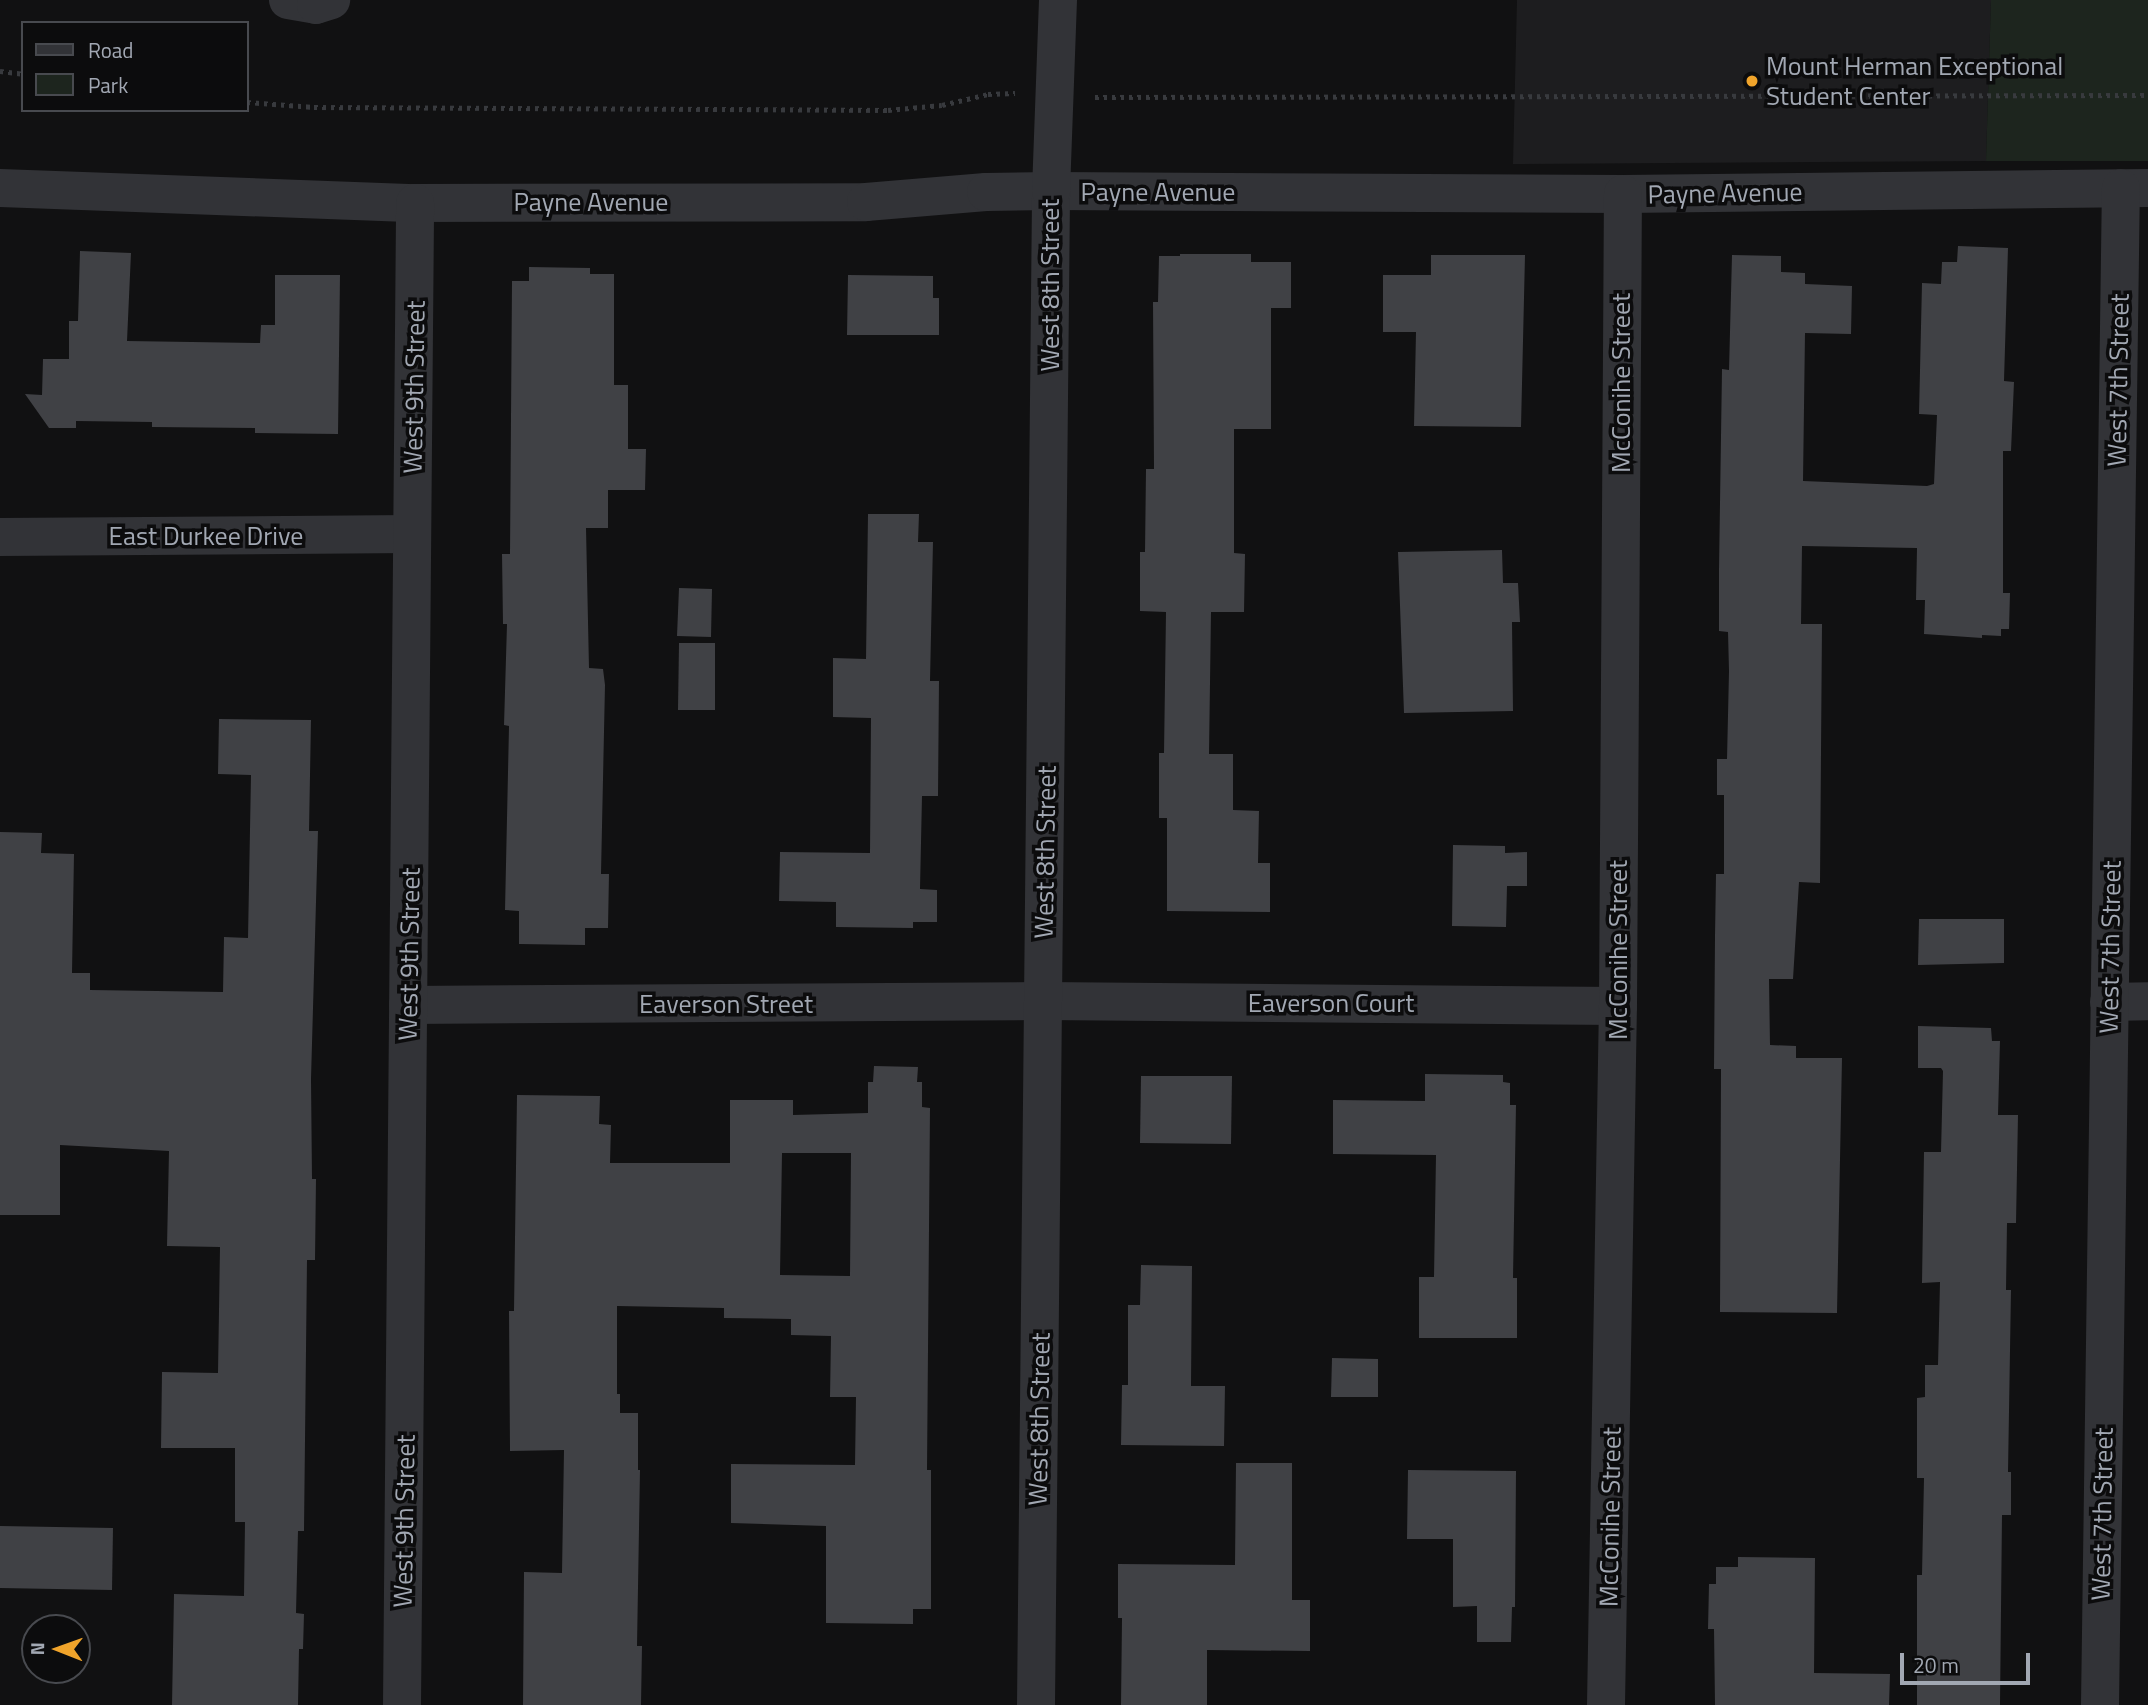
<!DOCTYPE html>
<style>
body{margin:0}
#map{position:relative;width:2148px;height:1705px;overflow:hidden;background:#111112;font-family:"Titillium Web",sans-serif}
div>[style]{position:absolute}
.built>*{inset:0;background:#1d1d1f}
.green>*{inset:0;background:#1d251e}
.building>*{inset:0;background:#404145}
.path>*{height:4.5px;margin-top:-2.25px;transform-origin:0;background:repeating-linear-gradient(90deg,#383a3e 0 3.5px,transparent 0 8.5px)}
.minor>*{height:38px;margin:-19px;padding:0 19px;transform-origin:19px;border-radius:19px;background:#323337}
.tertiary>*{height:38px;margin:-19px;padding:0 19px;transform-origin:19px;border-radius:19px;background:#323337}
.dots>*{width:19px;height:19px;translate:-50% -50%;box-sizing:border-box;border:4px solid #0c0c0d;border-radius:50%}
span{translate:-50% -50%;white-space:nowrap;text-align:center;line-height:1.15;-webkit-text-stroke:7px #0c0c0d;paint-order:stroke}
.poi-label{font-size:26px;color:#a2a8b3}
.left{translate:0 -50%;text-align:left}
.street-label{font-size:26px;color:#a2a8b3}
.legend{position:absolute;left:21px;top:21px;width:228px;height:91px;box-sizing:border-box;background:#0c0c0d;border:2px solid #484a4f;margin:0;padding:9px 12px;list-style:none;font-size:21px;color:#a2a8b3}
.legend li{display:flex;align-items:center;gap:14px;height:35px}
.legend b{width:35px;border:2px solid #484a4f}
.north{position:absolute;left:21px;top:1614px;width:70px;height:70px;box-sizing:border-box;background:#0c0c0d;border:2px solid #484a4f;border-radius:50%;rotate:271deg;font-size:19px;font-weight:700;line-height:28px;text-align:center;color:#a2a8b3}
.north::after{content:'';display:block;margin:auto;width:24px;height:32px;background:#f0a42b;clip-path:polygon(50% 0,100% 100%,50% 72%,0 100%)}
.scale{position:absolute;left:1900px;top:1653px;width:130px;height:32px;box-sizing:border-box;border:4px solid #a2a8b3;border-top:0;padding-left:9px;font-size:21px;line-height:24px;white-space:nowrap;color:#a2a8b3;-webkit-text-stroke:5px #0c0c0d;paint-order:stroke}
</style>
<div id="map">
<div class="built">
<i style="clip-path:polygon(1517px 0,1991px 0,1986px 161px,1513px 164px)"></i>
</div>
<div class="green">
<i style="clip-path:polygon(1991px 0,2148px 0,2148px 161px,1986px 161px)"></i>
</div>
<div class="building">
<i style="clip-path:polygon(1958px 246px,2008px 248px,2004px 381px,2014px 382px,2011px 451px,2003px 451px,2003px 593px,2010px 593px,2009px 629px,2001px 629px,2001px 636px,1982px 635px,1982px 638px,1924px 634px,1925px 600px,1916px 600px,1917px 548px,1802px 546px,1801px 624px,1822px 624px,1820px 883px,1799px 882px,1793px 979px,1769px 979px,1770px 1045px,1796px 1046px,1796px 1058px,1842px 1058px,1837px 1313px,1720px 1312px,1721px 1069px,1714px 1069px,1715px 936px,1716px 874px,1724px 874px,1724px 795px,1717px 795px,1717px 759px,1727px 759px,1729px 671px,1728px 632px,1719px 631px,1719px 570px,1722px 369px,1729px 370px,1732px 255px,1781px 256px,1781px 272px,1805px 273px,1805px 284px,1852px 286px,1851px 334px,1805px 333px,1803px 481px,1927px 486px,1934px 484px,1937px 415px,1919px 414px,1922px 283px,1941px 284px,1942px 262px,1957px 262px)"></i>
<i style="clip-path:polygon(80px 251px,131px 253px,127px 341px,260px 343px,261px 325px,275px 325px,275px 275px,340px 275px,338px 434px,255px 433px,255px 428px,152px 427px,152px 422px,76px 421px,76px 428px,49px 428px,25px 394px,42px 395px,43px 359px,69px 359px,69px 321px,78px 321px)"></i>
<i style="clip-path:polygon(1180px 254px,1251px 254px,1251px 262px,1291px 262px,1291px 308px,1271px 308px,1271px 429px,1234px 429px,1234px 553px,1245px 554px,1244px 612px,1211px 612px,1209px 754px,1233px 754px,1233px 810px,1259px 811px,1258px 863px,1270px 863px,1270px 912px,1167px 911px,1167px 818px,1159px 818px,1159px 753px,1164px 753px,1166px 612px,1140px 611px,1140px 552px,1145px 552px,1146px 469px,1154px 469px,1153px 302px,1158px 302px,1159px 256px,1180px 256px)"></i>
<i style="clip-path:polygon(1431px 255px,1525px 255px,1521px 427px,1414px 426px,1416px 332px,1383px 332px,1383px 275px,1431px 275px)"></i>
<i style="clip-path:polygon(529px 267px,590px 268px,590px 274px,614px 274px,614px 385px,628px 385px,628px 449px,646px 449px,645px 490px,608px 490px,608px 528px,586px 528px,589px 668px,603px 669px,605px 685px,601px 874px,609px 874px,608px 928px,585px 928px,585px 945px,519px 944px,519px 911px,505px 910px,509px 726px,504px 725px,507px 624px,503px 624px,502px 554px,510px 554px,512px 281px,529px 281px)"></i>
<i style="clip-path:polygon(848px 275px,933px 276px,933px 298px,939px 298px,939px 335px,847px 335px)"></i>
<i style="clip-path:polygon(868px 514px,919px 514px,918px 542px,933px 542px,930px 681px,939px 681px,938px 796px,922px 796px,920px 889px,937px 890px,937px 922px,913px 922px,913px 928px,836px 927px,836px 902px,779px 901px,780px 852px,870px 853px,871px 718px,833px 717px,833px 658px,866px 659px)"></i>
<i style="clip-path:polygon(1502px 550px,1503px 583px,1518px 583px,1520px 622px,1512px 622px,1513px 711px,1404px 713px,1398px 552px)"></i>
<i style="clip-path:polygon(679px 588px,712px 589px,711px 637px,677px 636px)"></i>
<i style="clip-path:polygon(679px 643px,715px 643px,715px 710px,678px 710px)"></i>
<i style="clip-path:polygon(219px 719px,311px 720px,309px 831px,318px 831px,311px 1079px,312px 1179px,316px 1179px,315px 1260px,307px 1260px,304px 1531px,298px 1531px,296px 1613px,304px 1614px,303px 1649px,299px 1649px,298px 1705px,172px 1705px,174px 1594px,244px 1596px,245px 1522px,235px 1522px,235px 1448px,161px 1448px,162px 1372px,218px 1373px,220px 1247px,167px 1246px,169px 1151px,60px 1145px,60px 1215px,0 1215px,0 832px,42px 833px,41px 853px,74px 854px,72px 973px,90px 973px,90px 990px,223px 992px,224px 937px,248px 938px,251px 775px,218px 774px)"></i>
<i style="clip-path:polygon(1453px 845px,1505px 846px,1505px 853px,1527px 852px,1527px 886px,1507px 886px,1506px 927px,1452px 926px)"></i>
<i style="clip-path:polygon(1919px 919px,2004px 919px,2004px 963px,1918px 965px)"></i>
<i style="clip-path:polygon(1918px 1026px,1991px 1028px,1992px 1041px,2000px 1041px,1998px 1115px,2018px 1115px,2016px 1223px,2007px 1223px,2006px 1290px,2011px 1290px,2008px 1472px,2011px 1472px,2011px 1515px,2002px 1515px,2000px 1705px,1917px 1705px,1917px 1575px,1922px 1575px,1924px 1478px,1917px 1478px,1917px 1398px,1925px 1397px,1925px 1365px,1938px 1365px,1940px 1282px,1922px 1283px,1924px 1152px,1941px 1152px,1943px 1071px,1941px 1068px,1918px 1068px)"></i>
<i style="clip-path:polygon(evenodd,874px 1066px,918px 1067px,917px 1082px,922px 1082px,922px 1107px,930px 1108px,927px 1470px,931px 1470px,931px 1609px,913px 1609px,913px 1624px,826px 1623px,826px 1526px,731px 1523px,731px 1464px,855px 1465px,856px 1397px,830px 1397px,831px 1336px,791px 1335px,791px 1319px,724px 1318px,724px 1308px,617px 1306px,617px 1394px,620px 1394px,620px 1413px,638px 1413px,638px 1470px,640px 1470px,637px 1646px,642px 1646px,641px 1705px,523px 1705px,524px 1572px,562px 1573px,564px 1450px,510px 1451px,509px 1311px,514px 1311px,517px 1095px,600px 1096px,599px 1124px,611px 1125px,610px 1163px,730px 1163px,730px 1100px,793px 1100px,793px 1115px,868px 1113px,868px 1082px,873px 1082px,874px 1066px,782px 1153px,851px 1153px,850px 1276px,780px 1275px,782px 1153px)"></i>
<i style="clip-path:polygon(1425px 1074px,1503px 1075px,1503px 1082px,1510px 1083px,1510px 1105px,1516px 1105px,1513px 1278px,1517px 1278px,1517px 1338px,1419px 1338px,1419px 1277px,1434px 1277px,1436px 1155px,1333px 1154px,1333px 1100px,1425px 1101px)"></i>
<i style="clip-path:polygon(1141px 1076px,1232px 1076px,1231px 1144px,1140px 1143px)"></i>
<i style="clip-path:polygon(1141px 1265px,1192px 1266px,1191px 1386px,1225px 1386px,1224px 1446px,1121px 1445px,1122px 1385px,1128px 1385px,1128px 1305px,1140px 1305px)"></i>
<i style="clip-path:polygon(1332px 1358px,1378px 1359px,1378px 1397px,1331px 1397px)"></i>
<i style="clip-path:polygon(1236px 1463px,1292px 1463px,1292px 1600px,1310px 1600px,1310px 1651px,1207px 1650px,1207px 1705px,1121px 1705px,1122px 1618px,1118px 1618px,1118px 1564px,1235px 1565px)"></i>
<i style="clip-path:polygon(1408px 1470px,1516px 1471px,1515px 1607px,1512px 1607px,1511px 1642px,1477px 1642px,1477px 1606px,1453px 1607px,1453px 1539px,1407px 1539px)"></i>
<i style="clip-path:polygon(0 1526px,113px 1528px,112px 1590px,0 1588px)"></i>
<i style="clip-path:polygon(1738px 1557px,1815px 1558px,1814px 1673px,1890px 1674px,1889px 1705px,1715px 1705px,1714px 1629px,1708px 1629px,1709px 1584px,1716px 1584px,1716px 1567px,1738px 1567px)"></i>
</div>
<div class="path">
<i style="left:0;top:71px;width:23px;rotate:7deg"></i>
<i style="left:1095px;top:97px;width:1053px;rotate:-0.11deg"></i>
<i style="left:247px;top:102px;width:67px;rotate:4.3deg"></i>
<i style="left:314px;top:107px;width:574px;rotate:0.3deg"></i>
<i style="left:888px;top:110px;width:54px;rotate:-5.3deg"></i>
<i style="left:942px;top:105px;width:47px;rotate:-13.4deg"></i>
<i style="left:988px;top:94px;width:27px;rotate:-2deg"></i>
</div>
<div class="minor">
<i style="left:288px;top:0;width:28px;rotate:10deg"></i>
<i style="left:316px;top:5px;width:16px;rotate:-18deg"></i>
<i style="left:0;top:188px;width:415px;rotate:2.1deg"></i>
<i style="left:415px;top:203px;width:451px;rotate:-0.1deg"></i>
<i style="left:866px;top:202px;width:120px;rotate:-4.8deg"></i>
<i style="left:986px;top:192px;width:65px;rotate:-0.9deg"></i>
<i style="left:1051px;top:191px;width:572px;rotate:0.3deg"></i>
<i style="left:1623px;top:194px;width:525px;rotate:-0.65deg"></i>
<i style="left:0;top:537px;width:412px;rotate:-0.4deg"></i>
<i style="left:2109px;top:1002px;width:39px;rotate:-1deg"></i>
<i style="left:408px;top:1005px;width:636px;rotate:-0.36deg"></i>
<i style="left:1044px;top:1001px;width:574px;rotate:0.5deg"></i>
<i style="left:402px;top:1705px;width:1502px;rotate:-89.5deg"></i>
<i style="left:1606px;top:1705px;width:699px;rotate:-89.02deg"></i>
<i style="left:1618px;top:1006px;width:812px;rotate:-89.65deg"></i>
<i style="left:2100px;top:1705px;width:1517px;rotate:-89.21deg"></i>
</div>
<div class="tertiary">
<i style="left:1036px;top:1705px;width:1514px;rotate:-89.43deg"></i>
<i style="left:1051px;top:191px;width:191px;rotate:-87.9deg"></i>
</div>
<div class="dots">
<i style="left:1752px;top:81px;background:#f0a42b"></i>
</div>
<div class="poi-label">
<span class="left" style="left:1766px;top:81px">Mount Herman Exceptional<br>Student Center</span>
</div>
<div class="street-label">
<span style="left:1158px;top:192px">Payne Avenue</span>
<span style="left:1725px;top:193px;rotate:-1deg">Payne Avenue</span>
<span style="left:591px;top:202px">Payne Avenue</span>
<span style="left:1050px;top:285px;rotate:-90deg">West 8th Street</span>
<span style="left:2118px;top:380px;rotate:-89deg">West 7th Street</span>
<span style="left:1621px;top:383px;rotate:-90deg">McConihe Street</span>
<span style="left:414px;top:387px;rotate:-89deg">West 9th Street</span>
<span style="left:206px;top:536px">East Durkee Drive</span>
<span style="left:1045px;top:852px;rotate:-89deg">West 8th Street</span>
<span style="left:2110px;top:947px;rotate:-89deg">West 7th Street</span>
<span style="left:1618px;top:950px;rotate:-90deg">McConihe Street</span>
<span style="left:409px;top:954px;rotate:-89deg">West 9th Street</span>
<span style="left:1331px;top:1003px">Eaverson Court</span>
<span style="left:726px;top:1004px">Eaverson Street</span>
<span style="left:1039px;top:1419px;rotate:-89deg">West 8th Street</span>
<span style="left:2102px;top:1514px;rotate:-89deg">West 7th Street</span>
<span style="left:1610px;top:1517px;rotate:-89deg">McConihe Street</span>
<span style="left:404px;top:1521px;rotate:-89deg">West 9th Street</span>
</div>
<ul class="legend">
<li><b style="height:9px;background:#323337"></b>Road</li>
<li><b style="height:19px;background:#1d251e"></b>Park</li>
</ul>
<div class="north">N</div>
<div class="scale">20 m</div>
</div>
